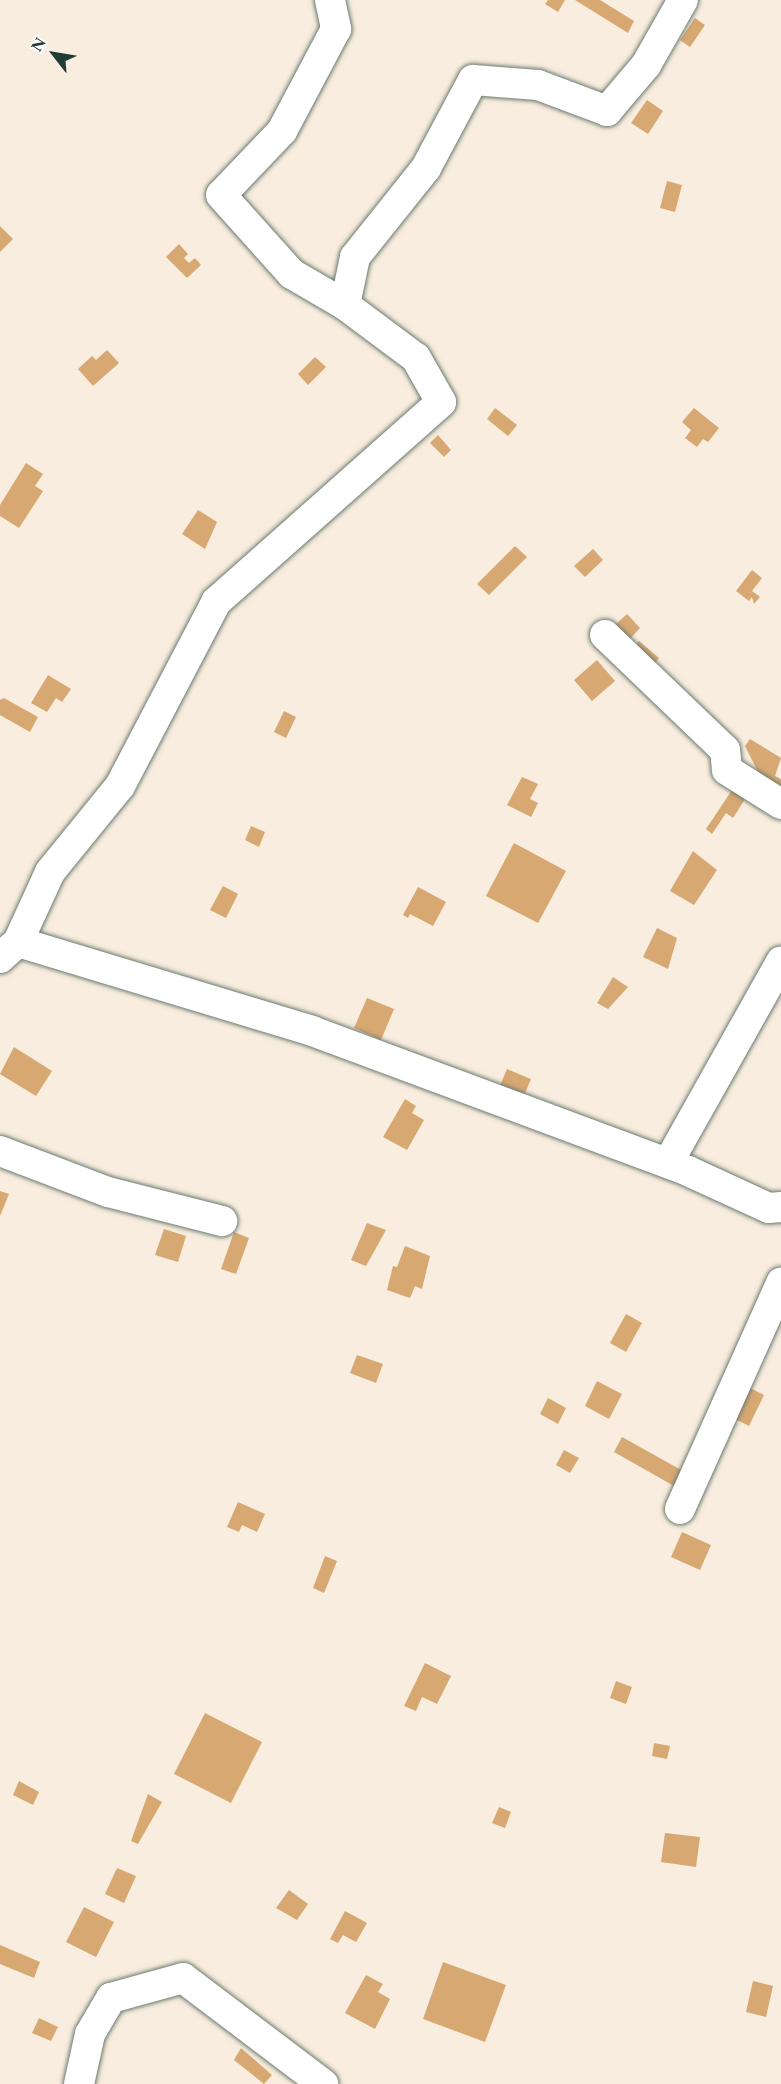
<!DOCTYPE html>
<style>
body{margin:0}
#map{position:relative;width:781px;height:2084px;overflow:hidden;background:#f8edde;font-family:"EB Garamond",serif}
div>[style]{position:absolute}
.building>*{inset:0;background:#d8a873}
.roads{filter:drop-shadow(0 0 2px #6b7b70) drop-shadow(0 0 2px #6b7b70)}
.street>*{height:30px;margin:-15px;padding:0 15px;transform-origin:15px;border-radius:15px;background:#fff}
span{translate:-50% -50%;white-space:nowrap;text-align:center;line-height:1.15;-webkit-text-stroke:4.5px #fff;paint-order:stroke}
.north{position:absolute;left:24px;top:24px;width:60px;height:60px;-webkit-text-stroke:4px #fff;paint-order:stroke;rotate:301deg;font-size:16px;font-weight:700;line-height:24px;text-align:center;color:#1f3d34}
.north::after{content:'';display:block;margin:auto;width:21px;height:27px;background:#1f3d34;clip-path:polygon(50% 0,100% 100%,50% 72%,0 100%)}
</style>
<div id="map">
<div class="building">
<i style="clip-path:polygon(548px 0,565px 0,558px 12px,545px 4px)"></i>
<i style="clip-path:polygon(575px 0,600px 0,634px 21px,628px 33px)"></i>
<i style="clip-path:polygon(695px 18px,705px 25px,690px 47px,680px 40px)"></i>
<i style="clip-path:polygon(647px 100px,663px 111px,648px 134px,631px 123px)"></i>
<i style="clip-path:polygon(667px 181px,682px 185px,675px 212px,660px 208px)"></i>
<i style="clip-path:polygon(0 226px,13px 239px,0 252px)"></i>
<i style="clip-path:polygon(179px 244px,188px 254px,184px 258px,189px 263px,195px 258px,201px 265px,187px 278px,166px 257px)"></i>
<i style="clip-path:polygon(107px 350px,119px 363px,93px 386px,78px 369px,92px 356px,96px 360px)"></i>
<i style="clip-path:polygon(315px 357px,326px 367px,308px 385px,298px 374px)"></i>
<i style="clip-path:polygon(495px 408px,517px 425px,508px 436px,487px 419px)"></i>
<i style="clip-path:polygon(694px 408px,719px 428px,708px 442px,703px 439px,697px 447px,685px 438px,691px 430px,682px 422px)"></i>
<i style="clip-path:polygon(438px 435px,451px 450px,444px 457px,430px 443px)"></i>
<i style="clip-path:polygon(26px 463px,43px 474px,35px 486px,43px 491px,19px 528px,0 516px,0 505px)"></i>
<i style="clip-path:polygon(198px 510px,217px 522px,205px 549px,182px 534px)"></i>
<i style="clip-path:polygon(515px 546px,527px 557px,489px 595px,477px 584px)"></i>
<i style="clip-path:polygon(593px 549px,603px 560px,585px 577px,574px 566px)"></i>
<i style="clip-path:polygon(752px 570px,762px 578px,752px 591px,760px 597px,754px 604px,752px 597px,749px 601px,736px 591px)"></i>
<i style="clip-path:polygon(627px 614px,640px 628px,630px 639px,616px 624px)"></i>
<i style="clip-path:polygon(639px 641px,659px 658px,652px 667px,631px 650px)"></i>
<i style="clip-path:polygon(597px 660px,615px 681px,592px 701px,574px 680px)"></i>
<i style="clip-path:polygon(48px 675px,71px 689px,62px 702px,56px 698px,47px 712px,31px 703px)"></i>
<i style="clip-path:polygon(4px 698px,38px 717px,30px 732px,0 715px,0 700px)"></i>
<i style="clip-path:polygon(284px 711px,296px 717px,286px 738px,274px 732px)"></i>
<i style="clip-path:polygon(750px 739px,781px 758px,775px 776px,781px 779px,781px 790px,761px 778px,745px 746px)"></i>
<i style="clip-path:polygon(522px 777px,538px 784px,530px 799px,538px 803px,531px 817px,507px 805px)"></i>
<i style="clip-path:polygon(732px 790px,745px 799px,733px 818px,726px 813px,712px 834px,706px 829px)"></i>
<i style="clip-path:polygon(251px 826px,265px 832px,259px 847px,245px 840px)"></i>
<i style="clip-path:polygon(514px 843px,566px 871px,538px 923px,486px 896px)"></i>
<i style="clip-path:polygon(693px 851px,717px 870px,694px 905px,670px 891px)"></i>
<i style="clip-path:polygon(223px 886px,238px 894px,226px 918px,210px 910px)"></i>
<i style="clip-path:polygon(418px 887px,446px 902px,433px 926px,410px 914px,408px 918px,403px 915px)"></i>
<i style="clip-path:polygon(657px 928px,677px 938px,668px 969px,643px 957px)"></i>
<i style="clip-path:polygon(613px 977px,628px 987px,608px 1009px,597px 1003px)"></i>
<i style="clip-path:polygon(367px 998px,394px 1009px,381px 1040px,354px 1028px)"></i>
<i style="clip-path:polygon(14px 1047px,52px 1071px,36px 1096px,0 1074px)"></i>
<i style="clip-path:polygon(507px 1069px,531px 1079px,518px 1110px,494px 1100px)"></i>
<i style="clip-path:polygon(405px 1099px,416px 1106px,412px 1113px,424px 1120px,407px 1150px,383px 1137px)"></i>
<i style="clip-path:polygon(0 1191px,9px 1194px,0 1216px)"></i>
<i style="clip-path:polygon(367px 1223px,386px 1230px,366px 1266px,351px 1260px)"></i>
<i style="clip-path:polygon(164px 1229px,186px 1236px,178px 1262px,155px 1255px)"></i>
<i style="clip-path:polygon(234px 1232px,249px 1238px,236px 1274px,221px 1269px)"></i>
<i style="clip-path:polygon(405px 1246px,430px 1256px,422px 1289px,415px 1286px,410px 1298px,387px 1290px,393px 1266px,397px 1267px)"></i>
<i style="clip-path:polygon(626px 1314px,642px 1323px,626px 1352px,610px 1343px)"></i>
<i style="clip-path:polygon(357px 1355px,383px 1364px,376px 1383px,350px 1373px)"></i>
<i style="clip-path:polygon(597px 1381px,622px 1394px,609px 1419px,585px 1406px)"></i>
<i style="clip-path:polygon(748px 1387px,764px 1395px,749px 1426px,733px 1418px)"></i>
<i style="clip-path:polygon(548px 1398px,566px 1408px,558px 1424px,540px 1414px)"></i>
<i style="clip-path:polygon(622px 1437px,683px 1471px,674px 1486px,614px 1452px)"></i>
<i style="clip-path:polygon(564px 1450px,579px 1458px,570px 1473px,556px 1465px)"></i>
<i style="clip-path:polygon(238px 1502px,265px 1514px,257px 1532px,242px 1525px,239px 1532px,227px 1527px)"></i>
<i style="clip-path:polygon(682px 1532px,711px 1545px,700px 1570px,671px 1557px)"></i>
<i style="clip-path:polygon(325px 1556px,337px 1561px,324px 1593px,313px 1588px)"></i>
<i style="clip-path:polygon(425px 1663px,451px 1676px,437px 1704px,422px 1697px,416px 1711px,404px 1706px)"></i>
<i style="clip-path:polygon(616px 1681px,632px 1687px,626px 1704px,610px 1698px)"></i>
<i style="clip-path:polygon(205px 1713px,262px 1742px,231px 1803px,174px 1774px)"></i>
<i style="clip-path:polygon(654px 1743px,670px 1746px,667px 1759px,652px 1756px)"></i>
<i style="clip-path:polygon(19px 1781px,39px 1792px,33px 1805px,13px 1795px)"></i>
<i style="clip-path:polygon(148px 1794px,162px 1802px,138px 1844px,131px 1841px)"></i>
<i style="clip-path:polygon(499px 1807px,511px 1812px,505px 1828px,492px 1823px)"></i>
<i style="clip-path:polygon(665px 1833px,700px 1837px,696px 1867px,661px 1862px)"></i>
<i style="clip-path:polygon(117px 1868px,136px 1876px,124px 1903px,105px 1894px)"></i>
<i style="clip-path:polygon(289px 1890px,308px 1904px,297px 1920px,276px 1908px)"></i>
<i style="clip-path:polygon(84px 1907px,114px 1922px,96px 1957px,66px 1942px)"></i>
<i style="clip-path:polygon(345px 1911px,367px 1923px,356px 1942px,343px 1935px,338px 1943px,330px 1939px)"></i>
<i style="clip-path:polygon(0 1945px,40px 1962px,34px 1978px,0 1964px)"></i>
<i style="clip-path:polygon(443px 1962px,506px 1985px,485px 2042px,423px 2019px)"></i>
<i style="clip-path:polygon(366px 1975px,383px 1984px,378px 1992px,390px 1999px,375px 2029px,345px 2013px)"></i>
<i style="clip-path:polygon(753px 1981px,773px 1986px,766px 2017px,746px 2012px)"></i>
<i style="clip-path:polygon(39px 2018px,58px 2027px,51px 2041px,32px 2033px)"></i>
<i style="clip-path:polygon(241px 2048px,272px 2075px,264px 2084px,234px 2060px)"></i>
</div>
<div class="roads">
<div class="street">
<i style="left:330px;top:0;width:30px;rotate:78deg"></i>
<i style="left:336px;top:29px;width:115px;rotate:117.9deg"></i>
<i style="left:282px;top:131px;width:88px;rotate:133.6deg"></i>
<i style="left:221px;top:195px;width:106px;rotate:48.1deg"></i>
<i style="left:292px;top:274px;width:61px;rotate:30.3deg"></i>
<i style="left:605px;top:635px;width:166px;rotate:43.8deg"></i>
<i style="left:725px;top:750px;width:20px;rotate:84deg"></i>
<i style="left:727px;top:770px;width:64px;rotate:32.2deg"></i>
<i style="left:18px;top:942px;width:77px;rotate:-65.4deg"></i>
<i style="left:50px;top:872px;width:111px;rotate:-50.9deg"></i>
<i style="left:120px;top:786px;width:208px;rotate:-62.4deg"></i>
<i style="left:216px;top:602px;width:301px;rotate:-41.6deg"></i>
<i style="left:441px;top:402px;width:51px;rotate:-119.6deg"></i>
<i style="left:416px;top:358px;width:89px;rotate:-143.3deg"></i>
<i style="left:345px;top:305px;width:49px;rotate:-78.2deg"></i>
<i style="left:355px;top:257px;width:114px;rotate:-51.4deg"></i>
<i style="left:426px;top:168px;width:100px;rotate:-61.9deg"></i>
<i style="left:473px;top:80px;width:65px;rotate:4.4deg"></i>
<i style="left:538px;top:85px;width:74px;rotate:20.6deg"></i>
<i style="left:607px;top:111px;width:60px;rotate:-49.7deg"></i>
<i style="left:646px;top:65px;width:75px;rotate:-60.4deg"></i>
<i style="left:0;top:958px;width:24px;rotate:-42deg"></i>
<i style="left:18px;top:942px;width:307px;rotate:16.8deg"></i>
<i style="left:312px;top:1031px;width:401px;rotate:20.4deg"></i>
<i style="left:688px;top:1171px;width:89px;rotate:24.6deg"></i>
<i style="left:769px;top:1208px;width:12px;rotate:-5deg"></i>
<i style="left:0;top:1151px;width:116px;rotate:20.8deg"></i>
<i style="left:108px;top:1192px;width:118px;rotate:14.3deg"></i>
<i style="left:668px;top:1163px;width:231px;rotate:-60.7deg"></i>
<i style="left:680px;top:1509px;width:248px;rotate:-65.9deg"></i>
<i style="left:79px;top:2084px;width:51px;rotate:-77.6deg"></i>
<i style="left:90px;top:2034px;width:42px;rotate:-59.7deg"></i>
<i style="left:111px;top:1998px;width:75px;rotate:-15.5deg"></i>
<i style="left:183px;top:1978px;width:176px;rotate:37.1deg"></i>
</div>
</div>
<div class="north">N</div>
</div>
